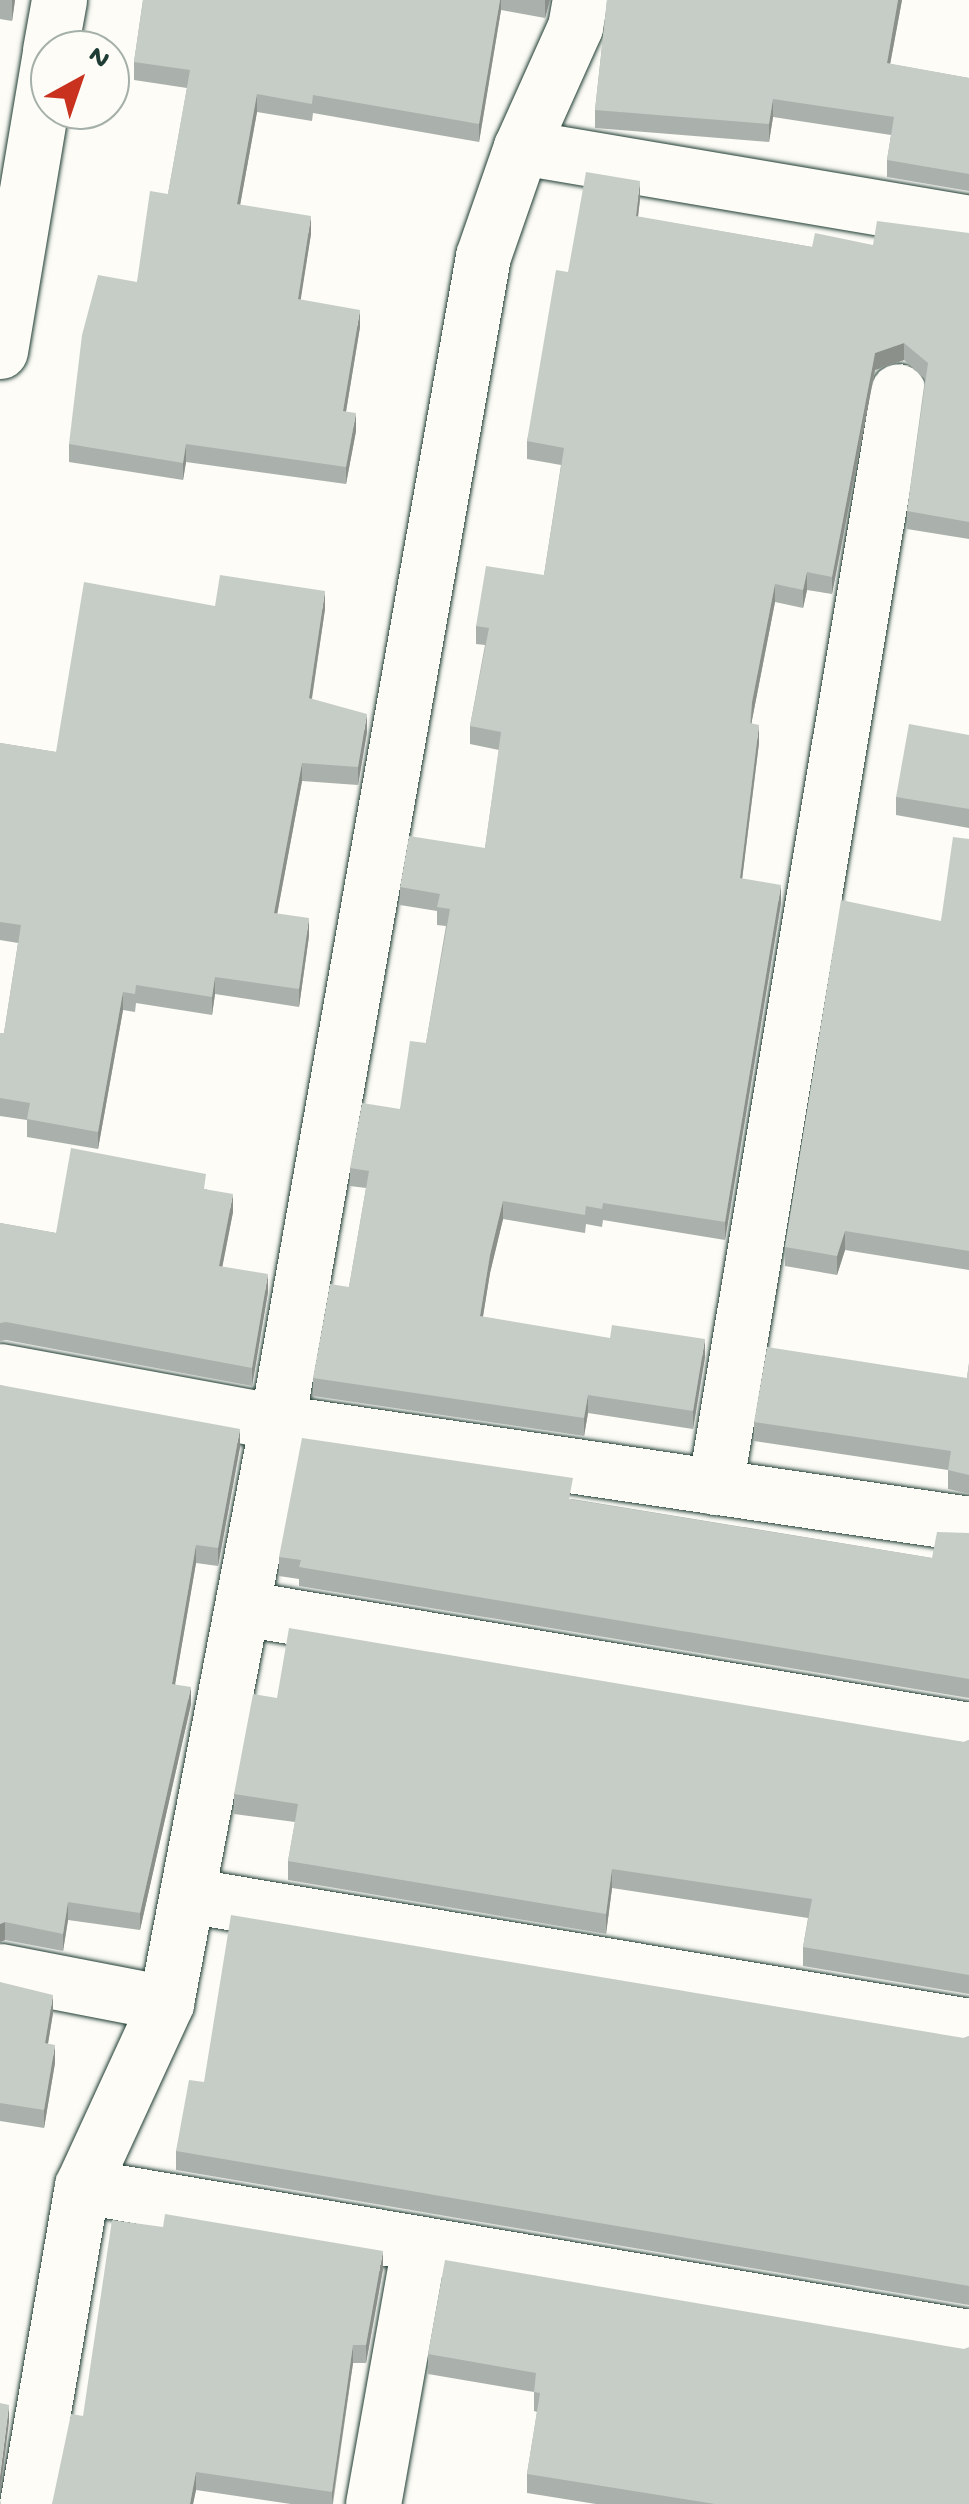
<!DOCTYPE html>
<style>
body{margin:0}
#map{position:relative;width:969px;height:2504px;overflow:hidden;background:#fdfcf7;font-family:"Gochi Hand",sans-serif}
div>[style]{position:absolute}
.roads{filter:drop-shadow(0 0 2px #1f3d34) drop-shadow(0 0 2px #1f3d34)}
.minor>*{height:55px;margin:-27.5px;padding:0 27.5px;transform-origin:27.5px;border-radius:27.5px;background:#fdfcf7}
.wall>*{inset:0;background:#aab0ab}
.shaded-wall>*{inset:0;background:#8b908b}
.building>*{inset:0;background:#c6cdc7}
span{translate:-50% -50%;white-space:nowrap;text-align:center;line-height:1.15;-webkit-text-stroke:8px #fdfcf7;paint-order:stroke}
.north{position:absolute;left:30px;top:30px;width:100px;height:100px;box-sizing:border-box;background:#fdfcf7;border:2px solid #a4b0a9;border-radius:50%;rotate:40deg;font-size:28px;font-weight:700;line-height:40px;text-align:center;color:#1f3d34}
.north::after{content:'';display:block;margin:auto;width:35px;height:45px;background:#c8321e;clip-path:polygon(50% 0,100% 100%,50% 72%,0 100%)}
</style>
<div id="map">
<div class="roads">
<div class="minor">
<i style="left:50px;top:50px;width:51px;rotate:-79.8deg"></i>
<i style="left:521px;top:147px;width:454px;rotate:9.6deg"></i>
<i style="left:0;top:351px;width:302px;rotate:-80.5deg"></i>
<i style="left:0;top:1371px;width:282px;rotate:10.4deg"></i>
<i style="left:277px;top:1422px;width:699px;rotate:8.38deg"></i>
<i style="left:715px;top:1487px;width:1111px;rotate:-80.52deg"></i>
<i style="left:242px;top:1608px;width:737px;rotate:9.53deg"></i>
<i style="left:187px;top:1895px;width:793px;rotate:9.51deg"></i>
<i style="left:0;top:1971px;width:169px;rotate:10.9deg"></i>
<i style="left:82px;top:2186px;width:900px;rotate:9.66deg"></i>
<i style="left:27px;top:2504px;width:323px;rotate:-80.2deg"></i>
<i style="left:82px;top:2186px;width:201px;rotate:-65.3deg"></i>
<i style="left:166px;top:2003px;width:592px;rotate:-79.18deg"></i>
<i style="left:277px;top:1422px;width:1184px;rotate:-79.98deg"></i>
<i style="left:483px;top:256px;width:115px;rotate:-70.8deg"></i>
<i style="left:521px;top:147px;width:132px;rotate:-65.8deg"></i>
<i style="left:575px;top:27px;width:27px;rotate:-80deg"></i>
<i style="left:373px;top:2504px;width:263px;rotate:-79.9deg"></i>
</div>
</div>
<div class="wall">
<i style="clip-path:polygon(0 0,15px 0,12px 21px,0 19px)"></i>
<i style="clip-path:polygon(143px 0,550px 0,545px 18px,501px 10px,479px 142px,313px 113px,312px 121px,257px 112px,240px 205px,311px 234px,300px 300px,360px 327px,346px 412px,356px 431px,346px 484px,186px 462px,183px 480px,69px 462px,69px 444px,137px 282px,168px 194px,187px 88px,134px 80px,134px 62px)"></i>
<i style="clip-path:polygon(607px 0,902px 0,890px 64px,969px 78px,969px 191px,887px 177px,887px 160px,891px 135px,773px 117px,769px 142px,595px 128px,595px 110px)"></i>
<i style="clip-path:polygon(640px 199px,638px 217px,812px 247px,873px 245px,969px 233px,969px 539px,907px 529px,907px 511px,925px 379px,904px 360px,875px 370px,832px 594px,807px 590px,803px 608px,775px 602px,752px 720px,751px 723px,759px 743px,742px 879px,781px 903px,725px 1240px,603px 1220px,602px 1227px,586px 1224px,585px 1233px,503px 1219px,490px 1273px,483px 1317px,705px 1357px,693px 1429px,588px 1413px,584px 1436px,313px 1396px,313px 1378px,349px 1287px,366px 1188px,350px 1186px,350px 1168px,400px 1109px,426px 1043px,446px 926px,437px 925px,437px 911px,400px 905px,400px 887px,485px 848px,499px 750px,470px 744px,470px 726px,485px 645px,476px 644px,476px 626px,544px 575px,561px 465px,527px 459px,527px 441px,568px 272px)"></i>
<i style="clip-path:polygon(215px 606px,325px 609px,312px 699px,367px 732px,358px 785px,302px 781px,277px 914px,309px 936px,299px 1007px,215px 994px,212px 1015px,136px 1003px,135px 1012px,123px 1010px,98px 1149px,27px 1137px,27px 1120px,0 1116px,0 1033px,4px 1033px,18px 943px,0 940px,0 743px,56px 752px)"></i>
<i style="clip-path:polygon(969px 735px,969px 828px,896px 815px,896px 797px)"></i>
<i style="clip-path:polygon(969px 839px,969px 1270px,845px 1250px,837px 1275px,785px 1266px,785px 1247px,941px 921px)"></i>
<i style="clip-path:polygon(206px 1189px,233px 1212px,222px 1267px,268px 1292px,252px 1386px,6px 1340px,0 1341px,0 1223px,56px 1233px)"></i>
<i style="clip-path:polygon(969px 1363px,969px 1494px,948px 1489px,948px 1470px,754px 1441px,754px 1422px,967px 1378px)"></i>
<i style="clip-path:polygon(0 1385px,240px 1447px,218px 1566px,196px 1563px,175px 1684px,191px 1704px,140px 1930px,68px 1920px,63px 1951px,5px 1940px,0 1942px)"></i>
<i style="clip-path:polygon(572px 1499px,932px 1558px,969px 1533px,969px 1698px,299px 1586px,299px 1579px,279px 1576px,279px 1557px)"></i>
<i style="clip-path:polygon(277px 1698px,964px 1742px,969px 1740px,969px 1994px,803px 1966px,803px 1947px,808px 1918px,612px 1888px,606px 1934px,288px 1880px,288px 1861px,295px 1822px,234px 1814px,234px 1794px)"></i>
<i style="clip-path:polygon(0 1982px,53px 2013px,48px 2044px,55px 2063px,44px 2128px,0 2121px)"></i>
<i style="clip-path:polygon(969px 2036px,969px 2305px,176px 2170px,176px 2151px,204px 2082px,964px 2038px)"></i>
<i style="clip-path:polygon(383px 2269px,366px 2363px,353px 2363px,333px 2504px,291px 2504px,196px 2490px,193px 2504px,52px 2504px,83px 2416px)"></i>
<i style="clip-path:polygon(964px 2349px,969px 2504px,596px 2504px,527px 2493px,527px 2474px,537px 2412px,534px 2411px,534px 2392px,428px 2374px,428px 2354px)"></i>
</div>
<div class="shaded-wall">
<i style="clip-path:polygon(12px 0,15px 0,12px 21px)"></i>
<i style="clip-path:polygon(500px 0,501px 0,501px 10px,479px 142px,479px 124px)"></i>
<i style="clip-path:polygon(545px 0,550px 0,545px 18px)"></i>
<i style="clip-path:polygon(898px 0,902px 0,887px 81px,887px 63px)"></i>
<i style="clip-path:polygon(257px 94px,257px 112px,237px 222px,237px 204px)"></i>
<i style="clip-path:polygon(773px 99px,773px 117px,769px 142px,769px 124px)"></i>
<i style="clip-path:polygon(640px 181px,640px 199px,636px 234px,636px 216px)"></i>
<i style="clip-path:polygon(311px 216px,311px 234px,298px 317px,298px 299px)"></i>
<i style="clip-path:polygon(360px 310px,360px 327px,343px 429px,343px 411px)"></i>
<i style="clip-path:polygon(904px 343px,904px 360px,875px 370px,832px 594px,832px 577px,875px 353px)"></i>
<i style="clip-path:polygon(356px 413px,356px 431px,346px 484px,346px 467px)"></i>
<i style="clip-path:polygon(186px 444px,186px 462px,183px 480px,183px 463px)"></i>
<i style="clip-path:polygon(807px 572px,807px 590px,803px 608px,803px 590px)"></i>
<i style="clip-path:polygon(775px 584px,775px 602px,752px 720px,750px 741px,752px 702px)"></i>
<i style="clip-path:polygon(325px 591px,325px 609px,309px 716px,309px 698px)"></i>
<i style="clip-path:polygon(367px 714px,367px 732px,358px 785px,358px 767px)"></i>
<i style="clip-path:polygon(759px 725px,759px 743px,740px 896px,740px 878px)"></i>
<i style="clip-path:polygon(302px 763px,302px 781px,274px 931px,274px 913px)"></i>
<i style="clip-path:polygon(781px 885px,781px 903px,725px 1240px,725px 1222px)"></i>
<i style="clip-path:polygon(309px 918px,309px 936px,299px 1007px,299px 989px)"></i>
<i style="clip-path:polygon(215px 977px,215px 994px,212px 1015px,212px 997px)"></i>
<i style="clip-path:polygon(123px 992px,123px 1010px,98px 1149px,98px 1132px)"></i>
<i style="clip-path:polygon(233px 1194px,233px 1212px,219px 1284px,219px 1266px)"></i>
<i style="clip-path:polygon(503px 1201px,503px 1219px,490px 1273px,480px 1334px,480px 1316px,490px 1255px)"></i>
<i style="clip-path:polygon(845px 1231px,845px 1250px,837px 1275px,837px 1256px)"></i>
<i style="clip-path:polygon(268px 1274px,268px 1292px,252px 1386px,252px 1368px)"></i>
<i style="clip-path:polygon(705px 1339px,705px 1357px,693px 1429px,693px 1411px)"></i>
<i style="clip-path:polygon(588px 1395px,588px 1413px,584px 1436px,584px 1418px)"></i>
<i style="clip-path:polygon(240px 1429px,240px 1447px,218px 1566px,218px 1548px)"></i>
<i style="clip-path:polygon(196px 1545px,196px 1563px,172px 1702px,172px 1684px)"></i>
<i style="clip-path:polygon(191px 1687px,191px 1704px,140px 1930px,140px 1913px)"></i>
<i style="clip-path:polygon(612px 1869px,612px 1888px,606px 1934px,606px 1914px)"></i>
<i style="clip-path:polygon(68px 1902px,68px 1920px,63px 1951px,63px 1934px)"></i>
<i style="clip-path:polygon(5px 1922px,5px 1940px,0 1942px,0 1924px)"></i>
<i style="clip-path:polygon(53px 1995px,53px 2013px,45px 2061px,45px 2043px)"></i>
<i style="clip-path:polygon(55px 2045px,55px 2063px,44px 2128px,44px 2110px)"></i>
<i style="clip-path:polygon(383px 2251px,383px 2269px,366px 2363px,366px 2345px)"></i>
<i style="clip-path:polygon(353px 2345px,353px 2363px,332px 2504px,332px 2492px)"></i>
<i style="clip-path:polygon(9px 2405px,9px 2422px,0 2494px,0 2476px)"></i>
<i style="clip-path:polygon(196px 2472px,196px 2490px,193px 2504px,190px 2504px)"></i>
</div>
<div class="building">
<i style="clip-path:polygon(143px 0,500px 0,479px 124px,313px 95px,312px 104px,257px 94px,237px 204px,311px 216px,298px 299px,360px 310px,343px 411px,356px 413px,346px 467px,186px 444px,183px 463px,69px 444px,82px 335px,98px 275px,137px 282px,150px 191px,168px 194px,190px 70px,134px 62px)"></i>
<i style="clip-path:polygon(607px 0,898px 0,887px 63px,969px 78px,969px 174px,887px 160px,894px 117px,773px 99px,769px 124px,595px 110px)"></i>
<i style="clip-path:polygon(586px 172px,640px 181px,636px 216px,812px 247px,815px 233px,873px 245px,877px 221px,969px 233px,969px 522px,907px 511px,928px 363px,904px 343px,875px 353px,832px 577px,807px 572px,803px 590px,775px 584px,752px 702px,750px 723px,759px 725px,740px 878px,781px 885px,725px 1222px,603px 1203px,602px 1209px,586px 1206px,585px 1215px,503px 1201px,490px 1255px,480px 1316px,610px 1338px,612px 1325px,705px 1339px,693px 1411px,588px 1395px,584px 1418px,313px 1378px,330px 1284px,349px 1287px,369px 1171px,350px 1168px,362px 1103px,400px 1109px,410px 1041px,426px 1043px,450px 909px,437px 907px,440px 894px,400px 887px,409px 836px,485px 848px,501px 732px,470px 726px,489px 628px,476px 626px,486px 566px,544px 575px,564px 448px,527px 441px,556px 270px,568px 272px)"></i>
<i style="clip-path:polygon(220px 575px,325px 591px,309px 698px,367px 714px,358px 767px,302px 763px,274px 913px,309px 918px,299px 989px,215px 977px,212px 997px,136px 985px,135px 994px,123px 992px,98px 1132px,27px 1119px,30px 1103px,0 1098px,0 1033px,4px 1033px,21px 925px,0 922px,0 743px,56px 752px,84px 582px,215px 606px)"></i>
<i style="clip-path:polygon(909px 724px,969px 735px,969px 809px,896px 797px)"></i>
<i style="clip-path:polygon(953px 837px,969px 839px,969px 1251px,845px 1231px,837px 1256px,785px 1247px,841px 900px,941px 921px)"></i>
<i style="clip-path:polygon(71px 1148px,206px 1174px,204px 1189px,233px 1194px,219px 1266px,268px 1274px,252px 1368px,6px 1322px,0 1323px,0 1223px,56px 1233px)"></i>
<i style="clip-path:polygon(767px 1347px,967px 1378px,969px 1363px,969px 1475px,948px 1470px,951px 1451px,754px 1422px)"></i>
<i style="clip-path:polygon(0 1385px,240px 1429px,218px 1548px,196px 1545px,172px 1684px,191px 1687px,140px 1913px,68px 1902px,63px 1934px,5px 1922px,0 1924px)"></i>
<i style="clip-path:polygon(302px 1438px,573px 1478px,569px 1499px,932px 1558px,937px 1532px,969px 1533px,969px 1679px,299px 1567px,301px 1560px,279px 1557px)"></i>
<i style="clip-path:polygon(289px 1628px,964px 1742px,969px 1740px,969px 1975px,803px 1947px,812px 1899px,612px 1869px,606px 1914px,288px 1861px,298px 1804px,234px 1794px,253px 1694px,277px 1698px)"></i>
<i style="clip-path:polygon(231px 1915px,964px 2038px,969px 2036px,969px 2286px,176px 2151px,189px 2080px,204px 2082px)"></i>
<i style="clip-path:polygon(0 1982px,53px 1995px,45px 2043px,55px 2045px,44px 2110px,0 2103px)"></i>
<i style="clip-path:polygon(165px 2214px,383px 2251px,366px 2345px,353px 2345px,332px 2492px,196px 2472px,190px 2504px,52px 2504px,71px 2414px,83px 2416px,112px 2220px,163px 2227px)"></i>
<i style="clip-path:polygon(445px 2260px,964px 2349px,969px 2347px,969px 2504px,715px 2504px,527px 2474px,540px 2393px,534px 2392px,536px 2373px,428px 2354px)"></i>
<i style="clip-path:polygon(0 2403px,9px 2405px,0 2476px)"></i>
</div>
<div class="north">N</div>
</div>
